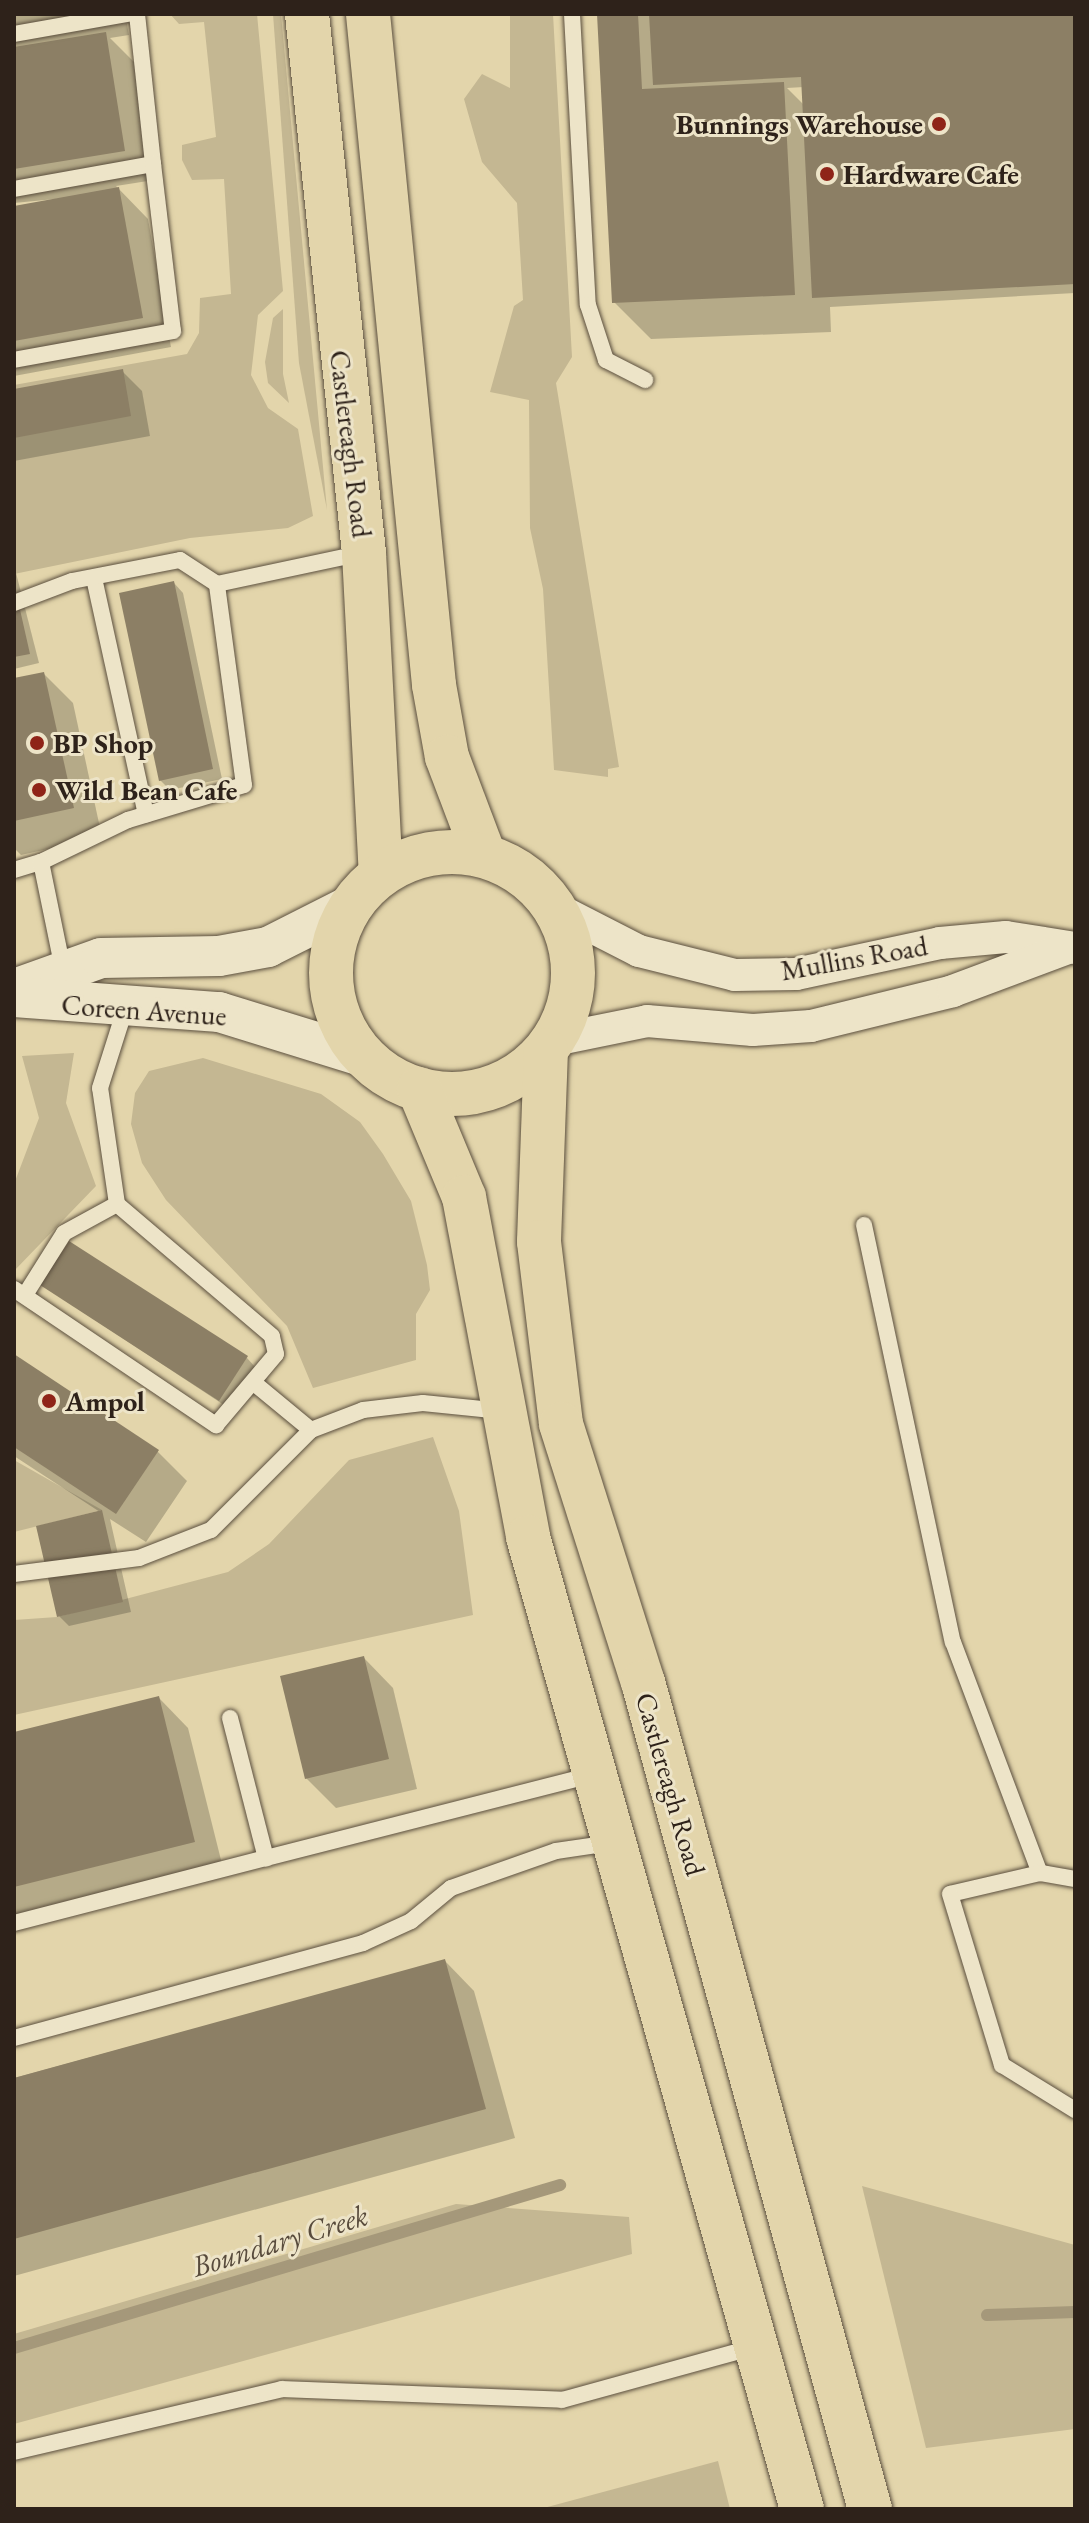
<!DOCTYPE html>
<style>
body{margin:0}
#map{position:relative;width:1089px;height:2523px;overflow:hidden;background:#e3d5ab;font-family:"EB Garamond",serif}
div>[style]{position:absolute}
.green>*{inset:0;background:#c4b792}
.shadow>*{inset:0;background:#0003}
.stream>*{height:12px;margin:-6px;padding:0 6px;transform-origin:6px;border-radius:6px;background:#a5987a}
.building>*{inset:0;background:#8c7f65}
.roads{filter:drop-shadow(0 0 2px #5b4f3e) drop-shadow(0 0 2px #5b4f3e)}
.service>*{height:16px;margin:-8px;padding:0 8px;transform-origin:8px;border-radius:8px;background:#ede4c8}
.minor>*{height:32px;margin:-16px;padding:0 16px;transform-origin:16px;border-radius:16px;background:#ede4c8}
.tertiary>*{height:40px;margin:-20px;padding:0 20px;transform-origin:20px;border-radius:20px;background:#ede4c8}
.primary>*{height:44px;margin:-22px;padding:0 22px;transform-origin:22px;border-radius:22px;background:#e3d5ab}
.primary>.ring{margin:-22px;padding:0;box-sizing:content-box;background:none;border:44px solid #e3d5ab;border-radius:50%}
.dots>*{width:22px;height:22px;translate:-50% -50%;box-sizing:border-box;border:4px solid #ede4c8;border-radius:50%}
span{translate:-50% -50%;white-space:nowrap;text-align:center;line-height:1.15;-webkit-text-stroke:6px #ede4c8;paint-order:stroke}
.poi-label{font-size:28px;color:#2e221a;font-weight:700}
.right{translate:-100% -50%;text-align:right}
.left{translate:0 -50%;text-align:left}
.street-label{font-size:28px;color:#2e221a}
.water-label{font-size:30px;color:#584b3c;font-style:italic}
.frame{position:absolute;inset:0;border:16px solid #2e221a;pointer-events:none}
</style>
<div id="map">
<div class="green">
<i style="clip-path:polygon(170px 14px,257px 14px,283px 291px,258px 315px,251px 375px,268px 408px,298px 429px,313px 516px,288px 528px,190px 538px,14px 574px,14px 385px,187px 354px,199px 333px,200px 298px,231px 294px,224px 179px,192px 180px,182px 160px,182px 145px,216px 137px,204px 22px,179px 24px)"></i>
<i style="clip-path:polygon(273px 14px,281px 14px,327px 510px,299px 363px)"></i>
<i style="clip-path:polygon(510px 14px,553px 14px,572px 357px,556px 383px,619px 767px,608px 769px,608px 777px,554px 770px,543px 589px,530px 528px,529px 400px,490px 392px,514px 306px,523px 300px,517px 203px,482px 162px,464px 99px,482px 74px,510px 88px)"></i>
<i style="clip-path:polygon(283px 309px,283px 374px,289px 403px,268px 383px,265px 362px,273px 318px)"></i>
<i style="clip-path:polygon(74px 1053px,66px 1103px,96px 1186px,14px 1271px,14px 1184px,39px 1118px,22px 1056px)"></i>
<i style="clip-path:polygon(203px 1058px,321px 1094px,360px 1122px,383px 1154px,411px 1201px,427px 1265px,430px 1290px,416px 1314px,416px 1360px,313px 1388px,287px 1326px,166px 1200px,142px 1163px,131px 1124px,135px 1093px,149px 1071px)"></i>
<i style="clip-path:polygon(433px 1437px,459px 1511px,473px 1615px,14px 1715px,14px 1620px,57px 1617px,228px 1572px,269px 1544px,349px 1460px)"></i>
<i style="clip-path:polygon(14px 1460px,102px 1510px,14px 1532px)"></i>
<i style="clip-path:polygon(862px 2186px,1075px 2245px,1075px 2429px,926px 2448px)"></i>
<i style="clip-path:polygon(456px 2204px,629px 2217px,632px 2254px,14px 2424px,14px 2334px)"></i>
<i style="clip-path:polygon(718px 2461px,730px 2509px,540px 2509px)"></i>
</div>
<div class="shadow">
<i style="clip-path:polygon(14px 14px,125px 14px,129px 35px,110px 38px,135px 63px,154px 180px,116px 186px,148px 219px,171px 347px,14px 376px,14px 208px,76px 197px,14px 203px)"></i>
<i style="clip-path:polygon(evenodd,599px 14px,1075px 14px,1075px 293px,830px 307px,831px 332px,651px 339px,614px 302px,599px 14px,804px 87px,805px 106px,787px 88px,804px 87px)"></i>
<i style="clip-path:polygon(122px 371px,142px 391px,150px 436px,14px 461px,14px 391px)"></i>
<i style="clip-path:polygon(14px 565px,39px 663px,14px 669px)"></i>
<i style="clip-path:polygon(174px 583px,183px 593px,222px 779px,170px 790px,160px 780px)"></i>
<i style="clip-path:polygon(44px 674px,73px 703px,102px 837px,21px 855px,14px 848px,14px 680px)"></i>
<i style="clip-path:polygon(42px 1285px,247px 1358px,256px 1368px,230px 1409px)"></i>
<i style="clip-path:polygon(14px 1357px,157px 1451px,187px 1481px,146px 1542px,110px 1519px,131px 1612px,69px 1626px,59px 1616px,100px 1512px,14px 1456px)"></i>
<i style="clip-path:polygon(364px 1658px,393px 1688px,417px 1789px,336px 1808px,306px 1778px)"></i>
<i style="clip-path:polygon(159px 1698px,188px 1728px,224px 1872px,14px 1924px,14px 1735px)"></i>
<i style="clip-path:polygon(445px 1961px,474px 1991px,515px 2138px,14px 2276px,14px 2078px)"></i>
</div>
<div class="stream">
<i style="left:987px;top:2315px;width:88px;rotate:-2deg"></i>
<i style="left:14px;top:2348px;width:570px;rotate:-16.62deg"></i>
</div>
<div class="building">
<i style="clip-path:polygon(597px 14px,638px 14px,642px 89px,784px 82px,795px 295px,612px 303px)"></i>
<i style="clip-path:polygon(649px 14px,1075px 14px,1075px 284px,812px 298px,801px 77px,653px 85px)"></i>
<i style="clip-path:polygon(106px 32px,125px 151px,14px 169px,14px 47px)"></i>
<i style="clip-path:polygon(119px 187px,143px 318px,14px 341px,14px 206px)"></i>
<i style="clip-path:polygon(123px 369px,131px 416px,14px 438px,14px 389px)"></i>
<i style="clip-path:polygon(174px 581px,213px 769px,159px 781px,119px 593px)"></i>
<i style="clip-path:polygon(14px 583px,30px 654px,14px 657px)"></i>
<i style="clip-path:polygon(44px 672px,74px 808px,14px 821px,14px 678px)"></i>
<i style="clip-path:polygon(69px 1241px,248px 1356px,219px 1401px,40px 1285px)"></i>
<i style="clip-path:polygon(14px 1354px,159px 1450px,116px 1514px,14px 1447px)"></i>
<i style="clip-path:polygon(102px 1510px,123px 1602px,57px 1617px,36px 1526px)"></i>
<i style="clip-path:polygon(364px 1656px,389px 1759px,305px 1779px,280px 1676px)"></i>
<i style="clip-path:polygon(159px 1696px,195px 1842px,14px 1887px,14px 1732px)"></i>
<i style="clip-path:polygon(445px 1959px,486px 2109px,14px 2239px,14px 2078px)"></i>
</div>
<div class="roads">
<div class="service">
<i style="left:137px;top:14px;width:151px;rotate:83.9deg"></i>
<i style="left:572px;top:14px;width:291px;rotate:86.9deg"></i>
<i style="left:588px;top:305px;width:58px;rotate:71.9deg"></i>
<i style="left:606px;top:360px;width:44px;rotate:27.1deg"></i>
<i style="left:14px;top:34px;width:116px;rotate:-10deg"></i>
<i style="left:14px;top:189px;width:141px;rotate:-10.2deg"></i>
<i style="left:153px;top:164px;width:168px;rotate:83.2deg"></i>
<i style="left:173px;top:331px;width:162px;rotate:169.7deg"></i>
<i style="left:94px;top:578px;width:242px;rotate:77.6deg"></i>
<i style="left:14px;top:603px;width:62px;rotate:-20.8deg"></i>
<i style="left:72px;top:581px;width:110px;rotate:-11deg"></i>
<i style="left:180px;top:560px;width:44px;rotate:33deg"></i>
<i style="left:217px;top:584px;width:149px;rotate:-12deg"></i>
<i style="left:41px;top:862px;width:97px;rotate:-25.8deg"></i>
<i style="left:128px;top:820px;width:121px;rotate:-16.8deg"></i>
<i style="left:244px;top:785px;width:203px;rotate:-97.7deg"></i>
<i style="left:14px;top:870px;width:28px;rotate:-17deg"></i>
<i style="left:41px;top:862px;width:109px;rotate:78.4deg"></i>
<i style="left:864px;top:1225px;width:426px;rotate:78deg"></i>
<i style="left:953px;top:1642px;width:247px;rotate:69.4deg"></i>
<i style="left:14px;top:1289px;width:244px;rotate:34deg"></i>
<i style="left:216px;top:1425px;width:93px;rotate:-49.8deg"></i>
<i style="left:276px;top:1354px;width:18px;rotate:-103deg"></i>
<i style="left:272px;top:1336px;width:204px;rotate:-139.6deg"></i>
<i style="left:117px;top:1204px;width:117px;rotate:-98.3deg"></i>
<i style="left:100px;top:1088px;width:86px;rotate:-72.4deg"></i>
<i style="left:25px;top:1295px;width:73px;rotate:-57.8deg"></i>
<i style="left:64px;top:1233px;width:60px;rotate:-28.7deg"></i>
<i style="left:254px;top:1383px;width:74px;rotate:39.5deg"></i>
<i style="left:14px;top:1574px;width:126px;rotate:-7.3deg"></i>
<i style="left:139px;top:1558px;width:77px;rotate:-21.3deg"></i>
<i style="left:211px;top:1530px;width:141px;rotate:-45deg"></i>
<i style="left:311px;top:1430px;width:56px;rotate:-21deg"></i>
<i style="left:363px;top:1410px;width:60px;rotate:-6.7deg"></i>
<i style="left:423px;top:1403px;width:79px;rotate:5.8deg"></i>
<i style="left:230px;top:1718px;width:145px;rotate:75.6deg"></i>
<i style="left:266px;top:1858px;width:335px;rotate:-14.3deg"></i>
<i style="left:1075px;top:1879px;width:36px;rotate:-170deg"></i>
<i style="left:1040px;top:1873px;width:92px;rotate:166.9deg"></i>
<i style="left:950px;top:1894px;width:179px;rotate:73.1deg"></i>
<i style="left:1002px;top:2065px;width:86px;rotate:31.7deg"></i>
<i style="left:14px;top:1923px;width:260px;rotate:-14.5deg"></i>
<i style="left:14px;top:2038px;width:362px;rotate:-15.2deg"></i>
<i style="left:363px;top:1943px;width:53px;rotate:-24.6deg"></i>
<i style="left:411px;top:1921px;width:52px;rotate:-39.5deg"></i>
<i style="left:451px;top:1888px;width:111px;rotate:-19.4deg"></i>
<i style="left:556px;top:1851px;width:56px;rotate:-8.3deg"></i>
<i style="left:14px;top:2452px;width:275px;rotate:-13.2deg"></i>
<i style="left:282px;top:2389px;width:280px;rotate:2.2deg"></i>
<i style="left:562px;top:2400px;width:199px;rotate:-15.4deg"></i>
</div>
<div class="minor">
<i style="left:557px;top:909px;width:92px;rotate:27.1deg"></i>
<i style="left:639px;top:951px;width:99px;rotate:14deg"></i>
<i style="left:735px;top:975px;width:61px;rotate:-0.9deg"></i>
<i style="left:796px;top:974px;width:147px;rotate:-12.1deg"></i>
<i style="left:940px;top:943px;width:66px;rotate:-5.2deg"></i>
<i style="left:1006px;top:937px;width:70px;rotate:9.1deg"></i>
<i style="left:554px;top:1040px;width:95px;rotate:-11.5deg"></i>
<i style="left:647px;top:1021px;width:106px;rotate:4.9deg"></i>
<i style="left:753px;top:1030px;width:58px;rotate:-3.9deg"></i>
<i style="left:811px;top:1026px;width:146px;rotate:-13.8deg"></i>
<i style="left:953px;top:991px;width:123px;rotate:-20.5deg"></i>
</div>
<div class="tertiary">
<i style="left:14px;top:989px;width:92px;rotate:-19.6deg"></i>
<i style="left:101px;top:958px;width:118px;rotate:-1deg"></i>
<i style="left:219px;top:956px;width:50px;rotate:-10.4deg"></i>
<i style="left:268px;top:947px;width:93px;rotate:-26.8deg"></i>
<i style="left:14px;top:997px;width:206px;rotate:4.2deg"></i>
<i style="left:219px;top:1012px;width:152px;rotate:17.2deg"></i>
</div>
<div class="primary">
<i style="left:307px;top:14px;width:542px;rotate:83.96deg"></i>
<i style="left:364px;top:553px;width:321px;rotate:87deg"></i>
<i style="left:368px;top:14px;width:674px;rotate:84.38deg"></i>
<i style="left:434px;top:685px;width:73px;rotate:79.8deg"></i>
<i style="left:447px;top:757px;width:105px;rotate:69.3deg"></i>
<i class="ring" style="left:331px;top:852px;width:198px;height:198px"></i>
<i style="left:546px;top:1050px;width:192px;rotate:92.1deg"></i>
<i style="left:539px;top:1242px;width:183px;rotate:83.1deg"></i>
<i style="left:561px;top:1424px;width:271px;rotate:72.4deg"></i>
<i style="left:643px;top:1682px;width:858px;rotate:74.65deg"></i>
<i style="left:419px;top:1089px;width:117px;rotate:67.4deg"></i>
<i style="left:464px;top:1197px;width:346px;rotate:79.3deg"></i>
<i style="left:528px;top:1537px;width:1010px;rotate:74.26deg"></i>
</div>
</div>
<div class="dots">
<i style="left:939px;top:124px;background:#8f2418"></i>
<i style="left:827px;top:174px;background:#8f2418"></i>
<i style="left:37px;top:743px;background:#8f2418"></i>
<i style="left:39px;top:790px;background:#8f2418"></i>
<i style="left:49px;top:1401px;background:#8f2418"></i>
</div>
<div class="poi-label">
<span class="right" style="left:923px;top:124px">Bunnings Warehouse</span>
<span class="left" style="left:843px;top:174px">Hardware Cafe</span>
<span class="left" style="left:53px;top:743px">BP Shop</span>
<span class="left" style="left:55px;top:790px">Wild Bean Cafe</span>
<span class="left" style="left:65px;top:1401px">Ampol</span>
</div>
<div class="street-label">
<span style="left:351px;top:444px;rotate:83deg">Castlereagh Road</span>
<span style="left:854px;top:958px;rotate:-10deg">Mullins Road</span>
<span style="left:144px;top:1010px;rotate:4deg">Coreen Avenue</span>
<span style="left:671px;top:1784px;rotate:74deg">Castlereagh Road</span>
</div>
<div class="water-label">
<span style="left:280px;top:2241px;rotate:-17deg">Boundary Creek</span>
</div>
<div class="frame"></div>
</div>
